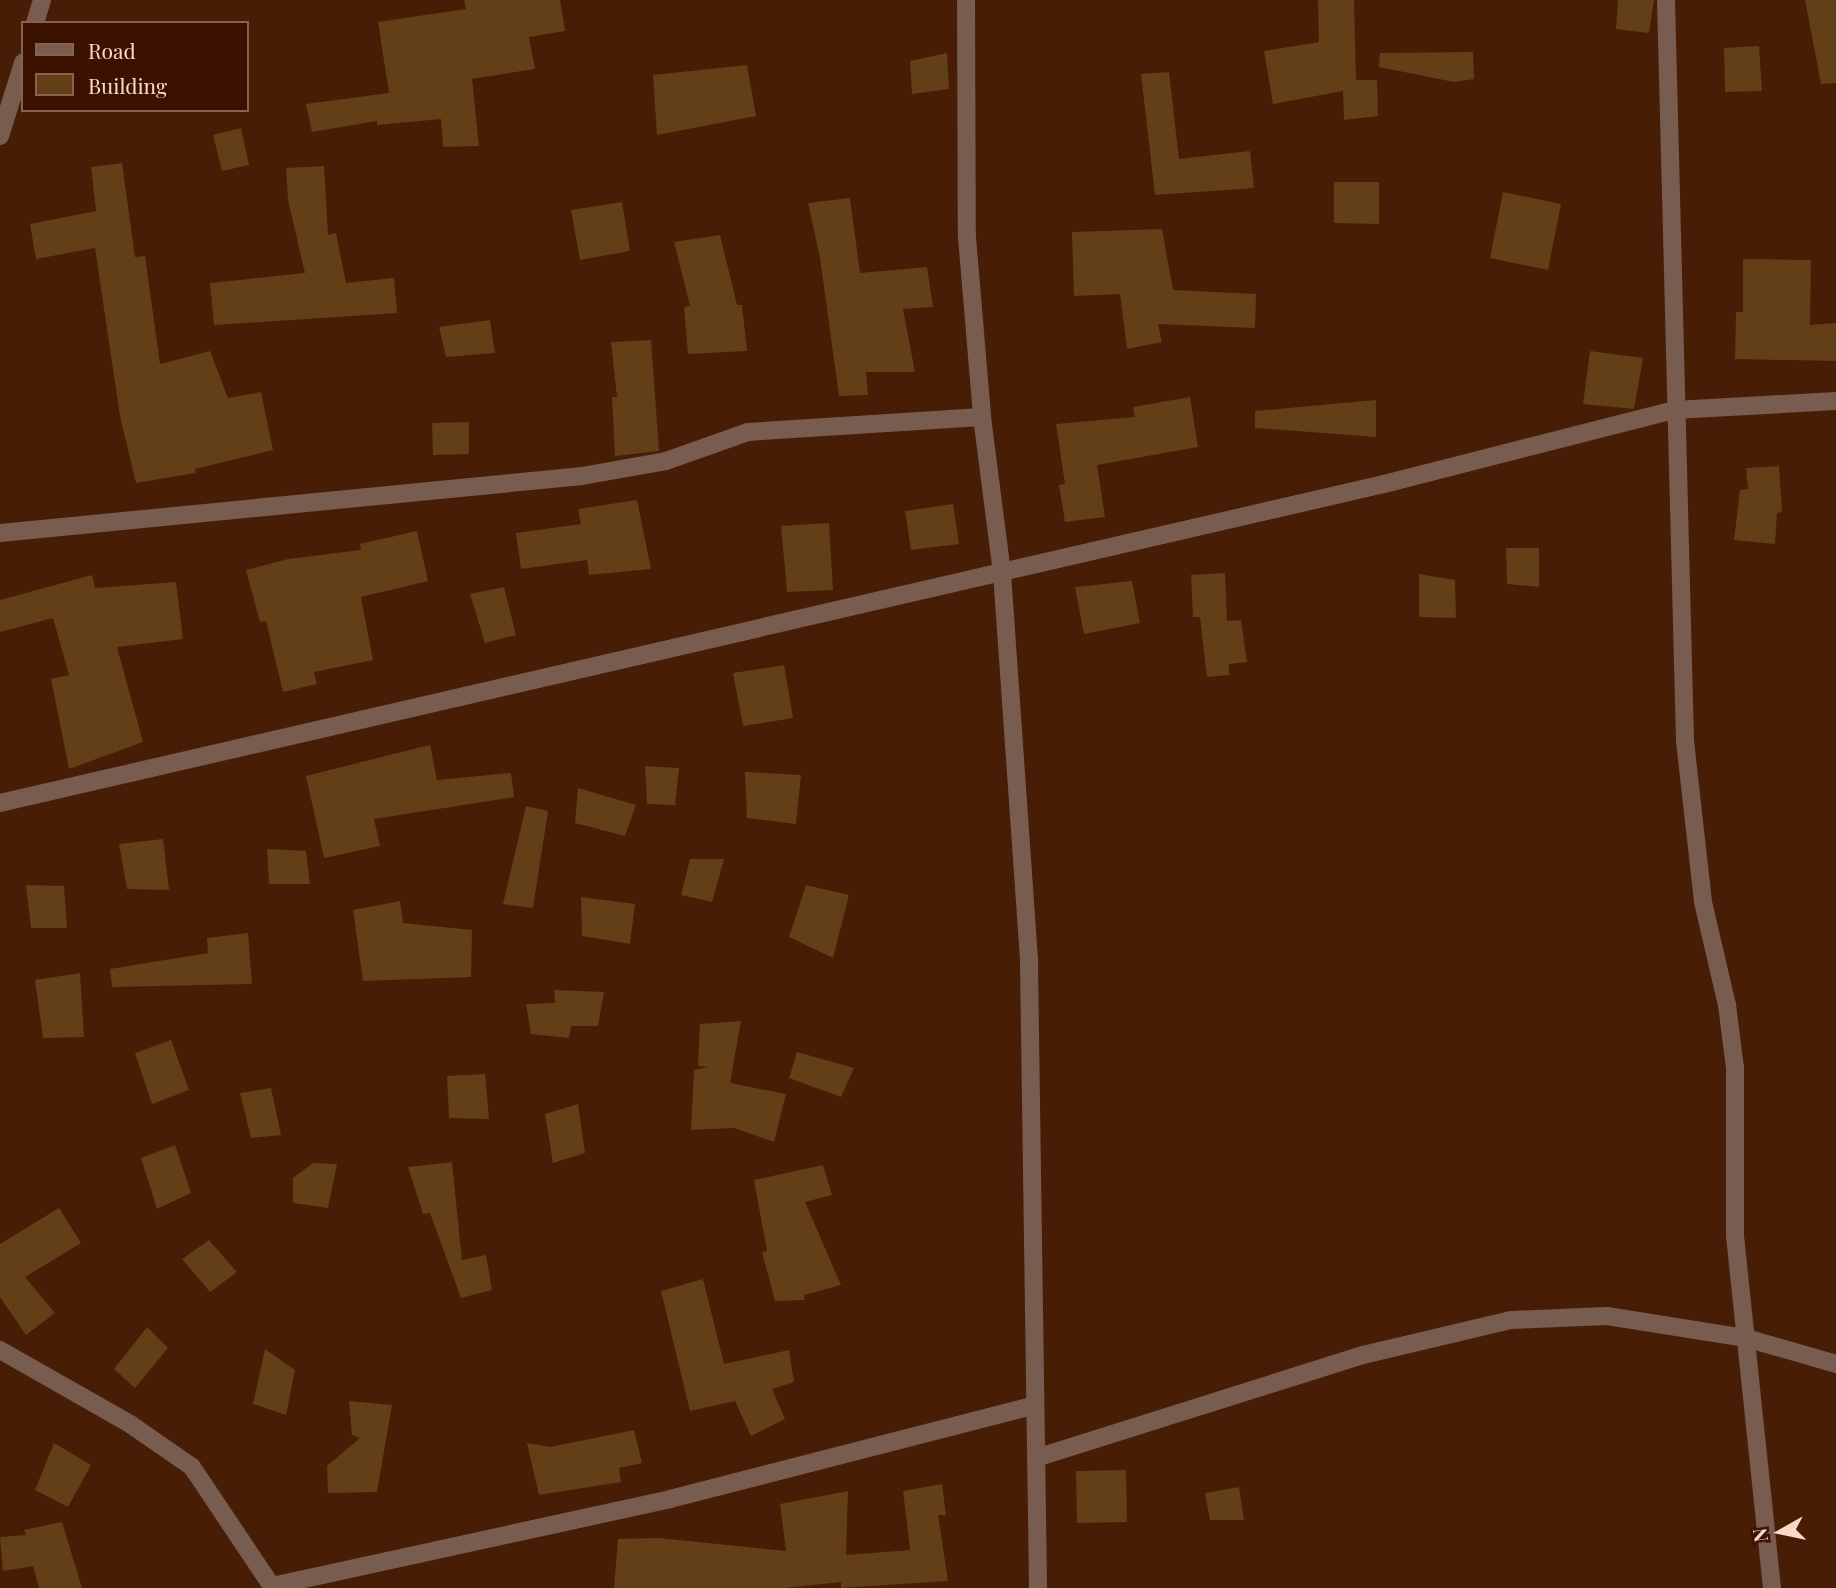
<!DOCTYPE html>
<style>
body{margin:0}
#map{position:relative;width:1836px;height:1588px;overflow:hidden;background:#471d05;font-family:"Playfair Display",serif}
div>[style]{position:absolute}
.building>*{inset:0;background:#623f17}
.minor>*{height:18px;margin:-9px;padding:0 9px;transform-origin:9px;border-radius:9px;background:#775c4f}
span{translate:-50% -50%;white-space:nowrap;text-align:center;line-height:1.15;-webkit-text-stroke:6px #3b1200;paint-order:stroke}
.legend{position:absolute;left:21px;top:21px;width:228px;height:91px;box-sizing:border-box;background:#3b1200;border:2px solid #886150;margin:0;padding:9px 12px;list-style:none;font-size:21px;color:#fcd8c8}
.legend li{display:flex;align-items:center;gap:14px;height:35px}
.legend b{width:35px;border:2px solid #886150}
.north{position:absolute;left:1745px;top:1497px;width:70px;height:70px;-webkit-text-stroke:5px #3b1200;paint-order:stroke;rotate:261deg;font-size:19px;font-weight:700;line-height:28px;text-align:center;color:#fcd8c8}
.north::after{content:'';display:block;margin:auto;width:24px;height:32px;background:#fcd8c8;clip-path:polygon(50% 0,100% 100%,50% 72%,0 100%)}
</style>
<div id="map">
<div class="building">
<i style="clip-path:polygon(464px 0,560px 0,565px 31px,529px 37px,535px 69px,472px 79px,479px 146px,443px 147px,441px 119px,377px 125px,377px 121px,312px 132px,306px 104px,389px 93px,378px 22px,466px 9px)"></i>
<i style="clip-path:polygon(1318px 0,1354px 0,1356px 80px,1377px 80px,1378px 116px,1344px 120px,1343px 91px,1273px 104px,1264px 51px,1319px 42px)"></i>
<i style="clip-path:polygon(1618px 0,1654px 0,1649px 33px,1616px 29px)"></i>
<i style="clip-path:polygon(1805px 0,1836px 0,1836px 83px,1821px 84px)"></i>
<i style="clip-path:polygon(1759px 46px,1762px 91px,1725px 92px,1724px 48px)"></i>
<i style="clip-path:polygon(1473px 52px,1474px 79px,1454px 82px,1379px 67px,1380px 53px)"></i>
<i style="clip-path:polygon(947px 53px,949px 89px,912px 94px,910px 61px)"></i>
<i style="clip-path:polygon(747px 65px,756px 116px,657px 135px,653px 75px)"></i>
<i style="clip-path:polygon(1169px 72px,1179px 159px,1250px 151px,1254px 188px,1155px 195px,1141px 74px)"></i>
<i style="clip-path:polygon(241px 128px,249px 165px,222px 171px,213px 135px)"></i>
<i style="clip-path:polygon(122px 163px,135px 257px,145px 256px,160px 364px,210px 351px,228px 398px,261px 392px,273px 450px,195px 469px,196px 473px,136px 483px,120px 416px,95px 248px,36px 259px,30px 224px,96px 211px,91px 167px)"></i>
<i style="clip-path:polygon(324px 166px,328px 235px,336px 233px,346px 283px,394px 278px,397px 313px,214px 325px,210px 283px,305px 273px,288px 200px,286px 168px)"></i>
<i style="clip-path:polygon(1334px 182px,1379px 182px,1379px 224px,1334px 223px)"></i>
<i style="clip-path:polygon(1503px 192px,1561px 204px,1548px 270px,1490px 258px)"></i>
<i style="clip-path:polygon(850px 198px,860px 273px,927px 267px,933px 307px,903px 309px,915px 372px,866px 372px,868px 395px,839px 396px,820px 258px,808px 203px)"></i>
<i style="clip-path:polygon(622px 202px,630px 251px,580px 260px,571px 210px)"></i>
<i style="clip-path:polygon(1162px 229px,1173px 290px,1256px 294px,1255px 328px,1158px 324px,1162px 342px,1127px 349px,1120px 294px,1074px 296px,1072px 232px)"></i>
<i style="clip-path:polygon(720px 235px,737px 305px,742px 305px,747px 351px,688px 354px,684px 307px,690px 306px,674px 242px)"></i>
<i style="clip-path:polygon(1743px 259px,1811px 260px,1810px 325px,1836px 323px,1836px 361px,1735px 359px,1736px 312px,1743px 312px)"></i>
<i style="clip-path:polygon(490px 320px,495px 353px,446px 357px,439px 327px)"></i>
<i style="clip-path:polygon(651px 340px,659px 451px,615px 456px,612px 397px,617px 397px,611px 342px)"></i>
<i style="clip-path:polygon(1590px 351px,1643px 358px,1634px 409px,1583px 404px)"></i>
<i style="clip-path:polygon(1190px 397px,1198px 447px,1097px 465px,1105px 517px,1065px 522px,1059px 485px,1065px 484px,1056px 424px,1135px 417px,1133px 407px)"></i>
<i style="clip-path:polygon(1376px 400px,1376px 437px,1255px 428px,1255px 411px)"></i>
<i style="clip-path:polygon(469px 422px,469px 454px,433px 455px,432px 423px)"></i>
<i style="clip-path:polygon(1779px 466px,1782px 512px,1777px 513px,1775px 544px,1734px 540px,1740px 490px,1748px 489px,1746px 468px)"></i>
<i style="clip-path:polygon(637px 500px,651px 569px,589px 575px,587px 560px,521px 569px,516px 533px,581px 524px,578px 509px)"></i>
<i style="clip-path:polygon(953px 504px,959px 544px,911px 550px,905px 511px)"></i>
<i style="clip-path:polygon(829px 523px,833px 590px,787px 592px,781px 526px)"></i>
<i style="clip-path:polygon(417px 531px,428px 581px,361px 597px,373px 660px,314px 672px,317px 684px,283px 692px,266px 621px,260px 622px,246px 570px,288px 559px,361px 550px,360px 544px)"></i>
<i style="clip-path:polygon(1506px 548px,1539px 548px,1539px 587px,1507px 584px)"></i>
<i style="clip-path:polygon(1225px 573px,1227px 621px,1241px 620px,1247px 662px,1229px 664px,1229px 675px,1207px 677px,1200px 617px,1193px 617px,1191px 575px)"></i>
<i style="clip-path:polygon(1419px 574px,1455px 580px,1456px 618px,1419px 617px)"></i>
<i style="clip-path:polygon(92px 575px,95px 588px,176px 582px,183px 639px,117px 647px,143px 742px,69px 769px,51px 679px,69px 675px,53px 618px,0 632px,0 600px)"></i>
<i style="clip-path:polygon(1132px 581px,1140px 623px,1084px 634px,1075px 587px)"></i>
<i style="clip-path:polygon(504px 587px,516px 635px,485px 643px,470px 594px)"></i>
<i style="clip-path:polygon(784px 665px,793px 718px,743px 726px,733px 673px)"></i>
<i style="clip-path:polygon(430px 745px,437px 780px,511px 773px,514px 797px,374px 819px,380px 846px,324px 858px,306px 776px)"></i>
<i style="clip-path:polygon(645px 766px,679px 768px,675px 805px,647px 804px)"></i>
<i style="clip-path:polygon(745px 772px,801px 775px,796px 824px,747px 818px)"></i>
<i style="clip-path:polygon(578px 788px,636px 805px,625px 836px,575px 823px)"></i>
<i style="clip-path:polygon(526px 806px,548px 811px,533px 908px,503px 904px)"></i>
<i style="clip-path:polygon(163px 839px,169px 890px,127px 889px,119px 844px)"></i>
<i style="clip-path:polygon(267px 849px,306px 851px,310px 884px,269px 884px)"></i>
<i style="clip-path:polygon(690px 859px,724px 859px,712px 902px,681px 895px)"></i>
<i style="clip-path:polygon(26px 885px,64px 886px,67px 928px,31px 928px)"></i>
<i style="clip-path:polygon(806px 885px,849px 895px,833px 958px,789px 937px)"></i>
<i style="clip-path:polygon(581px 897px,635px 904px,630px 944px,582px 936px)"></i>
<i style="clip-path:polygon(400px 901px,403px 923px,472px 930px,471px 977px,363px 981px,353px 910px)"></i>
<i style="clip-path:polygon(248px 933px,252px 984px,112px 987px,110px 969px,208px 953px,207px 938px)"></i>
<i style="clip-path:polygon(80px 973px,84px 1037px,43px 1038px,35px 980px)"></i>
<i style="clip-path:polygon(554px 990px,604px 992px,598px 1026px,571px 1026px,569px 1038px,531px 1034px,526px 1004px,555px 1003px)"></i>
<i style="clip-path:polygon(741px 1021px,730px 1083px,786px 1094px,774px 1142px,734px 1128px,691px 1130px,694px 1070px,708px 1067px,698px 1066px,700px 1024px)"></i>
<i style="clip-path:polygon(171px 1040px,189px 1090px,152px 1104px,135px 1053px)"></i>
<i style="clip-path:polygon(797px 1052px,854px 1068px,841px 1097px,789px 1078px)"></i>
<i style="clip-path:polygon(485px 1074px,489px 1119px,449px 1118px,447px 1076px)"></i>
<i style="clip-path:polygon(271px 1088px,281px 1135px,251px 1138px,240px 1093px)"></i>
<i style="clip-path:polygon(578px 1104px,585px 1153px,553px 1163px,545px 1114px)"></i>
<i style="clip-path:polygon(175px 1145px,191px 1193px,157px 1209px,141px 1158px)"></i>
<i style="clip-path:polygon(452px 1162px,462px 1260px,486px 1255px,492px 1290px,461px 1298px,430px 1213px,423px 1214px,408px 1167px)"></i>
<i style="clip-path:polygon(313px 1163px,337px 1164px,328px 1208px,293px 1203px,293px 1178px)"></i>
<i style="clip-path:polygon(823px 1165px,832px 1195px,805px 1202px,841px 1285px,804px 1295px,805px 1300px,775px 1301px,762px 1252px,767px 1251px,754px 1180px)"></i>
<i style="clip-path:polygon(59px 1208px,81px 1243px,25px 1277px,55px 1313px,26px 1335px,0 1297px,0 1244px)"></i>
<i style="clip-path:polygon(209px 1240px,237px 1272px,210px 1292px,182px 1259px)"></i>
<i style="clip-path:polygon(703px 1279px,724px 1364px,789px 1350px,794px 1382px,772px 1389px,785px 1419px,751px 1436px,735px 1401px,690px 1411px,661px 1291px)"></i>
<i style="clip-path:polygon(147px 1327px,168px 1348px,135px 1388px,114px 1369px)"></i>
<i style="clip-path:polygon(265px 1349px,295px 1370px,286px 1415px,253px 1404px)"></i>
<i style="clip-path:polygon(349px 1401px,392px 1405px,377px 1492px,328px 1493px,327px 1466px,360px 1438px,352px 1435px)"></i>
<i style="clip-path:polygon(634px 1430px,642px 1463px,619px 1468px,621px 1482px,539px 1495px,527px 1443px,550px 1447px)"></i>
<i style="clip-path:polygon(54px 1443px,91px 1465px,68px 1507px,35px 1490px)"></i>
<i style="clip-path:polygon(1126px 1470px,1127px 1522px,1077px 1523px,1076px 1471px)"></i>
<i style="clip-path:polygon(942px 1484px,946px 1515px,938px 1515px,948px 1581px,841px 1588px,841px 1582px,785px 1588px,614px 1588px,618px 1539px,659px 1538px,786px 1551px,780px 1504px,848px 1491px,846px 1555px,910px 1550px,903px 1491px)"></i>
<i style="clip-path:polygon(1239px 1487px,1244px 1520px,1210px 1520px,1205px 1493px)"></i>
<i style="clip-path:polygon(62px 1522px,82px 1588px,39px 1588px,33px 1566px,3px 1571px,0 1537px,26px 1535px,24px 1530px)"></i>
</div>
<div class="minor">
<i style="left:966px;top:0;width:237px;rotate:89.8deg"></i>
<i style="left:967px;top:237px;width:181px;rotate:85.2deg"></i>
<i style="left:982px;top:417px;width:157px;rotate:82.7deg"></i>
<i style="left:1002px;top:573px;width:392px;rotate:86deg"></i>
<i style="left:1029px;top:964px;width:624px;rotate:89.17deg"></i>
<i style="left:1666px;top:0;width:741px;rotate:88.53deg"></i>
<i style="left:1685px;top:741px;width:162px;rotate:83.6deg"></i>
<i style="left:1703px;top:902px;width:106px;rotate:76.9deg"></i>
<i style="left:1727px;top:1005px;width:64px;rotate:82.8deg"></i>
<i style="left:1735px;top:1068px;width:168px;rotate:90deg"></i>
<i style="left:1735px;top:1236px;width:354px;rotate:84deg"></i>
<i style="left:35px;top:23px;width:24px;rotate:-73deg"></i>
<i style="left:0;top:136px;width:77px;rotate:-72.5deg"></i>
<i style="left:0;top:533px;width:585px;rotate:-5.59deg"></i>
<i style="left:582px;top:476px;width:85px;rotate:-10.1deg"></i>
<i style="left:666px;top:461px;width:87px;rotate:-19.5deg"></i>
<i style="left:748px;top:432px;width:234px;rotate:-3.7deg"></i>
<i style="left:0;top:803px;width:1420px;rotate:-12.98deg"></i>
<i style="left:1384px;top:484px;width:300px;rotate:-14.3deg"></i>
<i style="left:1675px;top:410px;width:161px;rotate:-3.2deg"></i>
<i style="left:0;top:1350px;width:150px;rotate:29.6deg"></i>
<i style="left:130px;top:1424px;width:75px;rotate:34.7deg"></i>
<i style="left:192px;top:1467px;width:146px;rotate:56.2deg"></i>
<i style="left:1036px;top:1458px;width:343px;rotate:-17.5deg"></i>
<i style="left:1363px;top:1355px;width:152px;rotate:-13.3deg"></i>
<i style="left:1511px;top:1320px;width:96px;rotate:-2.4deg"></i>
<i style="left:1607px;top:1316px;width:141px;rotate:9deg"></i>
<i style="left:1746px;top:1338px;width:94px;rotate:16.1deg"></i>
<i style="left:272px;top:1586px;width:407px;rotate:-12.3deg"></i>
<i style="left:670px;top:1499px;width:377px;rotate:-14.4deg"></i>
</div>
<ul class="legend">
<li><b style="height:9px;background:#775c4f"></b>Road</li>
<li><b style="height:19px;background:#623f17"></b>Building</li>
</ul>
<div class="north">N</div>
</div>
